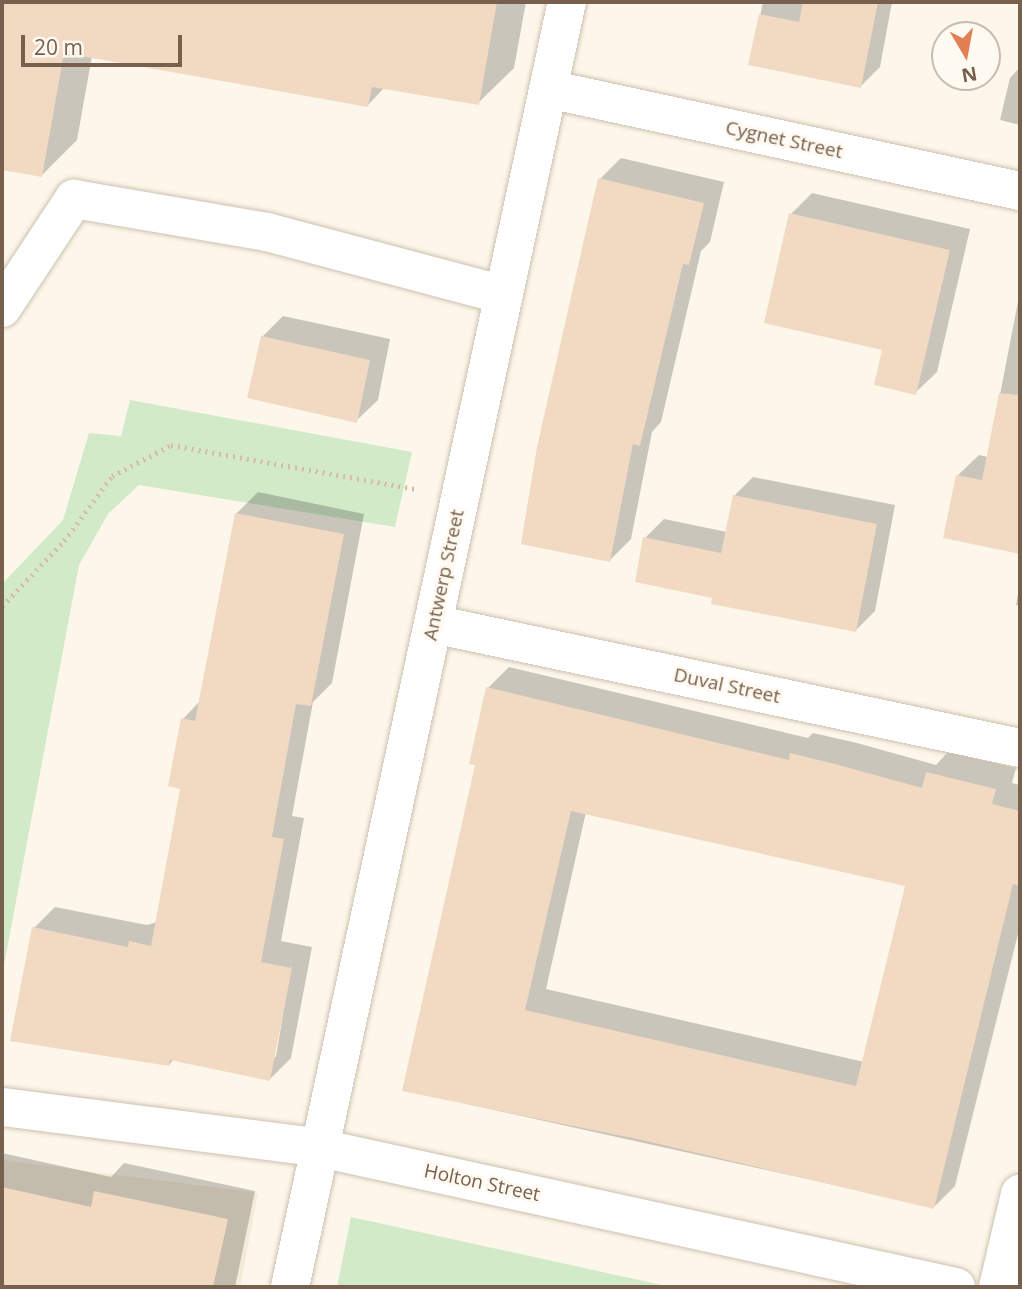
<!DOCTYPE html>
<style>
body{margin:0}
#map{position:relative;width:1022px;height:1289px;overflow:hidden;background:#fcf7ea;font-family:"Open Sans",sans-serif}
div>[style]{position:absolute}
.residential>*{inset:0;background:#f4ead8}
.green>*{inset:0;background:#d3eac8}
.shadow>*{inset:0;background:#0003}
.building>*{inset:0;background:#f1d9c2}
.path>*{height:4.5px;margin-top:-2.25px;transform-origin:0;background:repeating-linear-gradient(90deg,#d6bca5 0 2px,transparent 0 7px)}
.roads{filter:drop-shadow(0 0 2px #cec0af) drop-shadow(0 0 2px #cec0af)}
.minor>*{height:38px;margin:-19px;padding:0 19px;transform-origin:19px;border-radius:19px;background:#fff}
span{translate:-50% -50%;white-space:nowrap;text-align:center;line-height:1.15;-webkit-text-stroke:6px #fffaf1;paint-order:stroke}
.street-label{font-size:19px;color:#77604d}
.frame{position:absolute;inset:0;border:4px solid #77604d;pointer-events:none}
.north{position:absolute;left:931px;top:21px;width:70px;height:70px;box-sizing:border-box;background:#fffaf1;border:2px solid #c9bcaf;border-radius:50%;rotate:170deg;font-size:19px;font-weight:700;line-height:28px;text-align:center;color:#77604d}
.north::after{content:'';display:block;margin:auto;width:24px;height:32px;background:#e28054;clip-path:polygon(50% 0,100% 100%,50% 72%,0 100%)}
.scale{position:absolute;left:21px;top:35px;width:161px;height:32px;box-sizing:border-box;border:4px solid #77604d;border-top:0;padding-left:9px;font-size:21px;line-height:24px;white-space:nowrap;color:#77604d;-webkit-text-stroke:5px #fffaf1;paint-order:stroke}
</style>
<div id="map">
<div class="residential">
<i style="clip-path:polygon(2px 1160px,258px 1193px,240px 1287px,2px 1287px)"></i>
</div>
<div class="green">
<i style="clip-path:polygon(130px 400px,412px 452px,395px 527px,139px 485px,108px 514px,79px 565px,2px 976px,2px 584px,63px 520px,89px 433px,121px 436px)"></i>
<i style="clip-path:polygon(351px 1217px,671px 1287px,337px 1287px)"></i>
</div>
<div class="shadow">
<i style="clip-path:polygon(2px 2px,526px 2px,514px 68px,478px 103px,385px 87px,368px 105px,92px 56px,77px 140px,42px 175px,2px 168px)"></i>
<i style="clip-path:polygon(763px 2px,892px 2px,880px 67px,861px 86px,750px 64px)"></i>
<i style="clip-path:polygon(1020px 67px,1020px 125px,1000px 120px,1010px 78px)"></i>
<i style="clip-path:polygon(621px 158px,724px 182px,710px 242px,701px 251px,661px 422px,652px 432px,631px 539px,610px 560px,600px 179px)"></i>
<i style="clip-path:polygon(812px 193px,970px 229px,937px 372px,915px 393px,791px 214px)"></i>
<i style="clip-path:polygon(1020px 291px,1020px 552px,945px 537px,957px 476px,979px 455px,988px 457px)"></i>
<i style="clip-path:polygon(283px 316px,390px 339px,378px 400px,356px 421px,262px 337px)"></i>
<i style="clip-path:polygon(753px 477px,895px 505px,875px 611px,856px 630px,714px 596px,645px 538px,664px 519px,727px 532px,734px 496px)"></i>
<i style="clip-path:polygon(evenodd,258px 492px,364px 514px,332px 683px,313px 702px,292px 816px,304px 818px,281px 941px,312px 947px,291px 1058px,269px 1080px,174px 1059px,169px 1065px,34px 928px,55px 907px,147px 925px,157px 922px,182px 787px,183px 719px,200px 701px,236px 514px,258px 492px,292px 959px,276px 1057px,273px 1057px,292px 959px)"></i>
<i style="clip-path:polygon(1020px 584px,1020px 606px,1016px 605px)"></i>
<i style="clip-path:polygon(evenodd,509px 667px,808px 738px,813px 733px,857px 743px,936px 765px,948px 752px,1016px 768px,1012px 783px,1020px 785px,1020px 926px,955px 1186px,934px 1207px,404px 1090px,478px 764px,488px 688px,509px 667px,586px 812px,907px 885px,864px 1062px,546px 989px,586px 812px)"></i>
<i style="clip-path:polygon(2px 1153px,111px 1177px,124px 1163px,255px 1191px,235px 1287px,2px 1287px)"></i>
</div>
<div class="building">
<i style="clip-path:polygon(2px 2px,497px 2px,479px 105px,372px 87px,368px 107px,64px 53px,42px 177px,2px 170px)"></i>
<i style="clip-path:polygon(803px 2px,878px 2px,861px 88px,748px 65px,759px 14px,799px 22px)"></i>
<i style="clip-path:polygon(598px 178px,704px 203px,689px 265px,683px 264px,640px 446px,633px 444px,610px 562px,521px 544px,537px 447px)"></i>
<i style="clip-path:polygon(789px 213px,950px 250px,916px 395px,874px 385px,882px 350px,764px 323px)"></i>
<i style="clip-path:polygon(261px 336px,370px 360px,357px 423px,247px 398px)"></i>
<i style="clip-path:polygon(999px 393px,1020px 395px,1020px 554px,943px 538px,956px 475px,982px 480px)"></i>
<i style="clip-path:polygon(733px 495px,877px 524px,856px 632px,711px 604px,712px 598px,635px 582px,643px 537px,721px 553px)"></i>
<i style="clip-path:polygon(235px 513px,344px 534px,311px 706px,296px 704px,272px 837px,284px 839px,261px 962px,292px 968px,270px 1081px,170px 1060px,169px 1066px,10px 1041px,32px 927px,128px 947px,129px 941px,151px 946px,180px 789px,168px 786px,181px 718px,195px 721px)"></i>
<i style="clip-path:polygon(evenodd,486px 687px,789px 760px,790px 753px,835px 764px,922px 788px,926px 772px,996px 789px,992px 804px,1020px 811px,1020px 886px,1013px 884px,934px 1209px,642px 1140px,402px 1091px,475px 765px,469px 764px,486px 687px,571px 811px,905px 886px,856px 1086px,525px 1010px,571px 811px)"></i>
<i style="clip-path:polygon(2px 1187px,91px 1207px,94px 1191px,228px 1219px,213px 1287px,2px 1287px)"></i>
</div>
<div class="path">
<i style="left:2px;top:606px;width:90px;rotate:-46.4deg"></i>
<i style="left:64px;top:541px;width:81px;rotate:-53.6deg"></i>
<i style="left:112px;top:476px;width:67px;rotate:-27.7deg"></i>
<i style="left:171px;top:445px;width:248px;rotate:10.2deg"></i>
</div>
<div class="roads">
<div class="minor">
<i style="left:548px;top:89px;width:483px;rotate:12.2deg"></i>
<i style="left:2px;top:308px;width:131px;rotate:-56.6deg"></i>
<i style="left:74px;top:199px;width:196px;rotate:9.7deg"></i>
<i style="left:267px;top:232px;width:245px;rotate:14.9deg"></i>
<i style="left:433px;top:624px;width:600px;rotate:11.93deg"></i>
<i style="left:2px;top:1107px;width:321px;rotate:7.3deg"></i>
<i style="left:320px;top:1148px;width:651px;rotate:12.33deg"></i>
<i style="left:290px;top:1287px;width:1315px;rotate:-77.84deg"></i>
<i style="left:998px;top:1287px;width:96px;rotate:-76.7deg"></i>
</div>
</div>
<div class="street-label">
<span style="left:784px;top:140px;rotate:12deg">Cygnet Street</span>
<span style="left:444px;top:575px;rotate:-78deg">Antwerp Street</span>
<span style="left:727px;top:686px;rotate:12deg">Duval Street</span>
<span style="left:482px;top:1183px;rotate:12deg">Holton Street</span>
</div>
<div class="frame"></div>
<div class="north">N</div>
<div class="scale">20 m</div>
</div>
